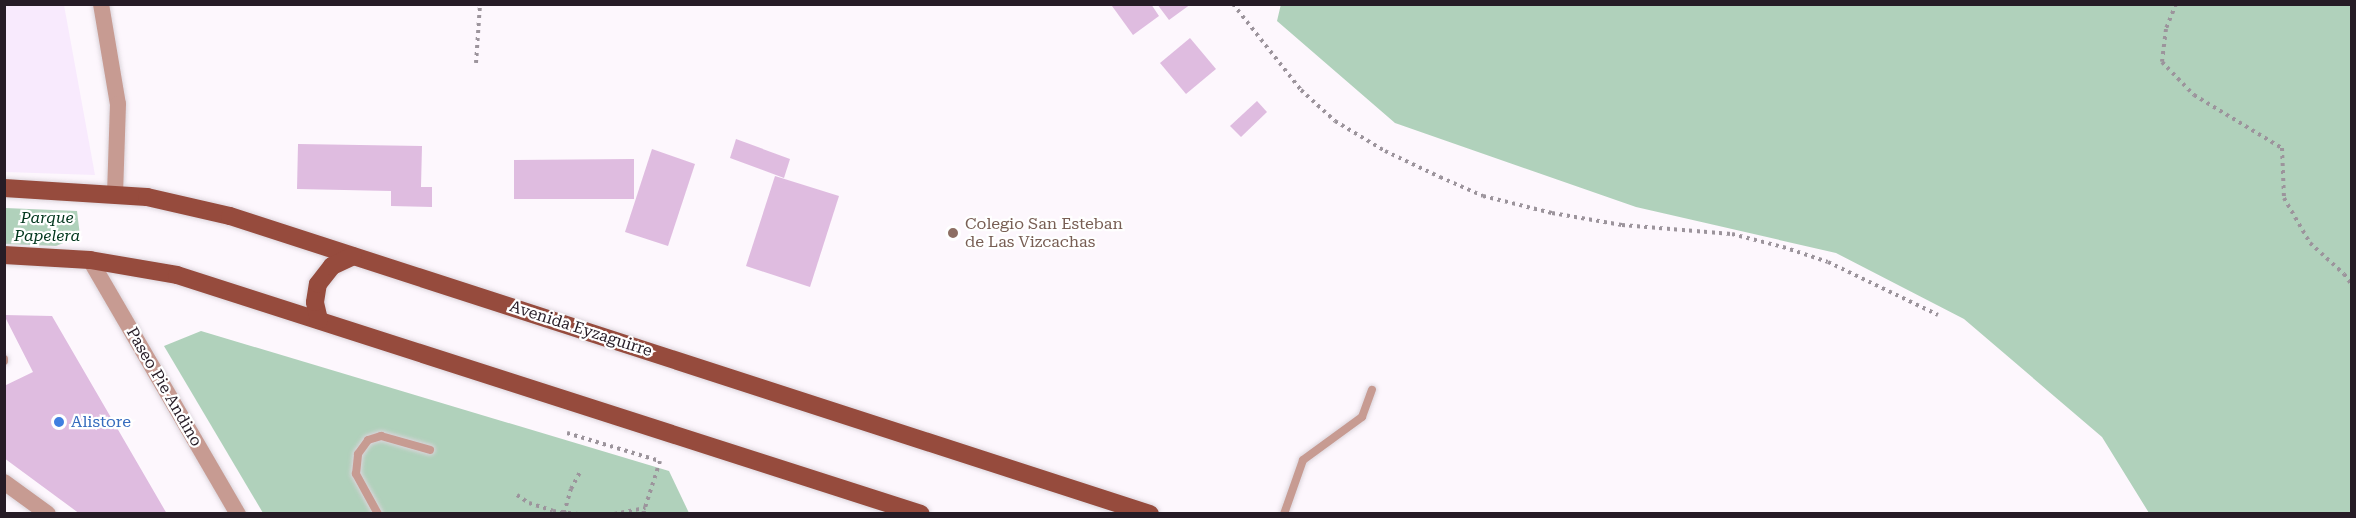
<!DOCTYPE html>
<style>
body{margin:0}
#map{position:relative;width:2356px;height:518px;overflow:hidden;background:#fdf7fd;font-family:"Roboto Serif",serif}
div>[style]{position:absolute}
.industrial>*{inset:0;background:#f8eafd}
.green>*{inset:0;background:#b0d1bb}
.building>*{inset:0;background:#dfbce0}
.path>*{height:4px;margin-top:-2px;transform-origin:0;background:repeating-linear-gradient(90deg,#9c949c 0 3px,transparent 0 7.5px)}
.roads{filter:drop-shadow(0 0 2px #dbd4db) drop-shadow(0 0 2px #dbd4db)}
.lane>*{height:8px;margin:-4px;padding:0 4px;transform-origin:4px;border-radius:4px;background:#c79b92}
.street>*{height:16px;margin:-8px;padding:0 8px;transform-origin:8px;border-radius:8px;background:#c79b92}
.primary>*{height:18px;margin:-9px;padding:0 9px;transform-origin:9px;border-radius:9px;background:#964b3d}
.dots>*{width:16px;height:16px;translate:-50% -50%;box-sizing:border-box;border:3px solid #fff;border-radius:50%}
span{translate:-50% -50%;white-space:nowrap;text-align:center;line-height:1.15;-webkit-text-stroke:4.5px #fff;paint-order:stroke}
.park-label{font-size:16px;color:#00361c;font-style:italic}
.education-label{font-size:16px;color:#785e54}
.left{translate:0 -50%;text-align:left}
.street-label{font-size:16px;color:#261c26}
.shop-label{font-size:16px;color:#366cbe}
.frame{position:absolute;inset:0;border:6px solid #261c26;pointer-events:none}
</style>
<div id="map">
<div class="industrial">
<i style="clip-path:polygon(5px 4px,64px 5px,95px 175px,5px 172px)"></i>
</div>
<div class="green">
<i style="clip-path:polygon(1281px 4px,2351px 5px,2351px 513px,2149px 513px,2102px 437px,1964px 319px,1836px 253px,1636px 207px,1395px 123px,1277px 21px)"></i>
<i style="clip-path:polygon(5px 208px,77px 211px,80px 236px,56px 246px,5px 244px)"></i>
<i style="clip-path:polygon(201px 331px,669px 471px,689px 513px,263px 513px,164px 346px)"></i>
</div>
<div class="building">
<i style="clip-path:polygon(1114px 4px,1151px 4px,1159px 16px,1133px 35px,1112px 6px)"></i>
<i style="clip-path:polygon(1157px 4px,1191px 4px,1169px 20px)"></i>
<i style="clip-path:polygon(1190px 38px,1216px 69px,1186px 94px,1160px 63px)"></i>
<i style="clip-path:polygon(1257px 101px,1267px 112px,1241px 137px,1230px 126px)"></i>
<i style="clip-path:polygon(736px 139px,790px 159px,784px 178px,730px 158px)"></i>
<i style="clip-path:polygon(298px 144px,422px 146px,421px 187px,432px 187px,432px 207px,391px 206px,391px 191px,297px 189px)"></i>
<i style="clip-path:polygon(652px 149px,695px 164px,668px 246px,625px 232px)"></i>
<i style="clip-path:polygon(634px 159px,634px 199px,514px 199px,514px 160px)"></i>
<i style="clip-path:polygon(775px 176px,839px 196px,810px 287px,746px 266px)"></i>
<i style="clip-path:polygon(4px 315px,52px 316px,167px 514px,80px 514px,4px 458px,4px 386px,33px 372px)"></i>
</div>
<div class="path">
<i style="left:1233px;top:4px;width:110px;rotate:51.7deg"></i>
<i style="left:1301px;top:90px;width:46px;rotate:42.4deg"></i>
<i style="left:1335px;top:121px;width:58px;rotate:31deg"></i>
<i style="left:1385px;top:151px;width:61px;rotate:25.3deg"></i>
<i style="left:1440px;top:177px;width:47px;rotate:23.8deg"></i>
<i style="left:1483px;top:196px;width:71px;rotate:13.8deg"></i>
<i style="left:1552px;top:213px;width:71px;rotate:9.7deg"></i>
<i style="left:1622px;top:225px;width:110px;rotate:4.7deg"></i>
<i style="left:1732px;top:234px;width:53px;rotate:14.3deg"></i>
<i style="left:1783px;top:247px;width:47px;rotate:18.4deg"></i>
<i style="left:1828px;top:262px;width:122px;rotate:25.7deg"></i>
<i style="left:2176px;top:4px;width:27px;rotate:112deg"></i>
<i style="left:2166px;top:29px;width:33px;rotate:97deg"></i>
<i style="left:2162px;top:62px;width:46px;rotate:45.9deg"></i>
<i style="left:2194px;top:95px;width:103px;rotate:31.1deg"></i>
<i style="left:2282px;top:148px;width:50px;rotate:87.7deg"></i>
<i style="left:2284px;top:198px;width:52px;rotate:60deg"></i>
<i style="left:2310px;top:243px;width:46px;rotate:42.4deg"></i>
<i style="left:2344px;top:274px;width:14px;rotate:54deg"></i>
<i style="left:476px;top:63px;width:59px;rotate:-86.1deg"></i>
<i style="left:567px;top:433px;width:97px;rotate:16.8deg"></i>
<i style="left:660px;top:461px;width:56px;rotate:107.8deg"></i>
<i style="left:517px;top:495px;width:14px;rotate:34deg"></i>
<i style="left:529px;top:503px;width:25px;rotate:18deg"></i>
<i style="left:553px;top:511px;width:25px;rotate:7deg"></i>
<i style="left:564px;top:513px;width:25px;rotate:-74deg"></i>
<i style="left:571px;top:489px;width:19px;rotate:-62deg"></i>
<i style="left:614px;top:514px;width:32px;rotate:-11deg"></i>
</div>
<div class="roads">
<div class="lane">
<i style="left:4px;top:359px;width:2px;rotate:90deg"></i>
<i style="left:378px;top:514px;width:46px;rotate:-118.8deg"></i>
<i style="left:356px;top:474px;width:20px;rotate:-84deg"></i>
<i style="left:358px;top:454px;width:17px;rotate:-54deg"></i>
<i style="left:368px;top:440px;width:14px;rotate:-17deg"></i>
<i style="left:381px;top:436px;width:51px;rotate:15.9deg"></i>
<i style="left:1284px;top:514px;width:57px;rotate:-70.6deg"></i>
<i style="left:1303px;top:460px;width:73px;rotate:-36.1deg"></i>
<i style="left:1362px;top:417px;width:29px;rotate:-70deg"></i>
</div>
<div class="street">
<i style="left:101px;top:4px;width:101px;rotate:80.4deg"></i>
<i style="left:118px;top:104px;width:89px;rotate:91.9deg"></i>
<i style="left:90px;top:260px;width:294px;rotate:59.8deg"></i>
<i style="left:4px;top:482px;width:54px;rotate:36deg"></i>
</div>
<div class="primary">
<i style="left:4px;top:188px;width:143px;rotate:3.6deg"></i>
<i style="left:147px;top:197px;width:85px;rotate:12.9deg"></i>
<i style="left:230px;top:216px;width:967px;rotate:17.95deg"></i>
<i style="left:4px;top:255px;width:86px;rotate:3.3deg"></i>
<i style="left:90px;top:260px;width:88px;rotate:9.8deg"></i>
<i style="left:177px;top:275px;width:781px;rotate:17.81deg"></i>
<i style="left:319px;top:320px;width:18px;rotate:-103deg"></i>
<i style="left:315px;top:302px;width:18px;rotate:-81deg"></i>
<i style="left:318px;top:284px;width:23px;rotate:-52deg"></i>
<i style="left:332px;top:266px;width:23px;rotate:-25deg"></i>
</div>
</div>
<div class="dots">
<i style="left:953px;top:233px;background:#8d6e63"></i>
<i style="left:59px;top:422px;background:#3f7fe0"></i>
</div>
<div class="park-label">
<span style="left:47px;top:227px">Parque<br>Papelera</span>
</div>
<div class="education-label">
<span class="left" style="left:965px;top:233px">Colegio San Esteban<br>de Las Vizcachas</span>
</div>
<div class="street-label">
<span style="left:581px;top:329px;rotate:18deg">Avenida Eyzaguirre</span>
<span style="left:164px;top:387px;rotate:60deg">Paseo Pie Andino</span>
</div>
<div class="shop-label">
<span class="left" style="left:71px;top:422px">Alistore</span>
</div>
<div class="frame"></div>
</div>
